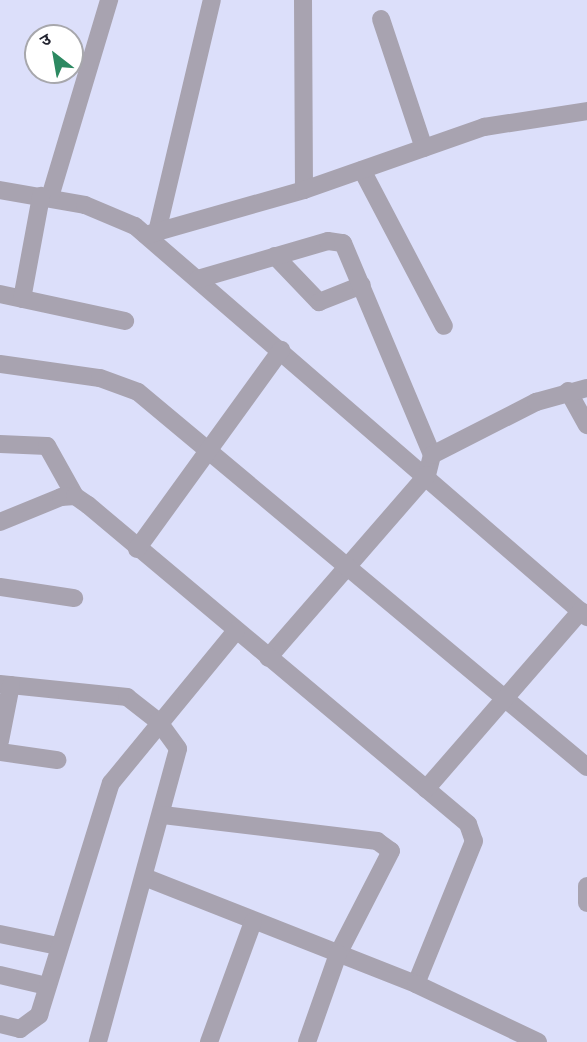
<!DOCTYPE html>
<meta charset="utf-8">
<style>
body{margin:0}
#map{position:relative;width:587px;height:1042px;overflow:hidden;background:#dcdffa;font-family:"DejaVu Sans","Noto Sans Devanagari",sans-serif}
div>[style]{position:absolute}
.street>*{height:18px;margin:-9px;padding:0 9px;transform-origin:9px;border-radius:9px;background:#a8a3b0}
span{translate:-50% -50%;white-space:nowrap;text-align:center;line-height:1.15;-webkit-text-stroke:4.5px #fff;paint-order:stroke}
.north{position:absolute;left:24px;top:24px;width:60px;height:60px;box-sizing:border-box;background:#fff;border:2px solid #a7a7ac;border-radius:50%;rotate:329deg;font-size:16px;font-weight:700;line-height:24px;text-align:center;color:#232430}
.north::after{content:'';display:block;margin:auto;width:21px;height:27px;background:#2c8961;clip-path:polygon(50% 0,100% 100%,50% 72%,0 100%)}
</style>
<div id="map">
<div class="street">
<i style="left:303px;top:0;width:190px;rotate:89.7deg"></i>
<i style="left:381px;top:19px;width:136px;rotate:71.6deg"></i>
<i style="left:362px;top:170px;width:176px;rotate:62.3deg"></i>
<i style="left:0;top:190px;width:86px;rotate:10deg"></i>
<i style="left:85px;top:205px;width:54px;rotate:22.8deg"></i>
<i style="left:135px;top:226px;width:598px;rotate:40.86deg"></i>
<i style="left:50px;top:197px;width:206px;rotate:-73.3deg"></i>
<i style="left:157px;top:232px;width:238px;rotate:-76.7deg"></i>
<i style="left:146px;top:235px;width:164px;rotate:-15.9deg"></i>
<i style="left:304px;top:190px;width:191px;rotate:-19.3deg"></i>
<i style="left:484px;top:127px;width:104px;rotate:-8.8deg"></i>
<i style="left:275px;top:256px;width:64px;rotate:46.3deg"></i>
<i style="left:319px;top:302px;width:46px;rotate:-21.6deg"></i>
<i style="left:198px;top:279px;width:135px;rotate:-16.3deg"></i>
<i style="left:328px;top:241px;width:15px;rotate:8deg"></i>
<i style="left:343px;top:243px;width:230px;rotate:67.2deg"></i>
<i style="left:432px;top:455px;width:21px;rotate:104deg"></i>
<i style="left:427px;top:475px;width:242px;rotate:131deg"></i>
<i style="left:0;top:294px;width:128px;rotate:12.2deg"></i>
<i style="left:22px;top:299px;width:105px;rotate:-79.5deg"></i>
<i style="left:0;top:364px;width:101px;rotate:8deg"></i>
<i style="left:100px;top:378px;width:40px;rotate:20.2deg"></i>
<i style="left:138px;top:392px;width:585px;rotate:39.87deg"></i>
<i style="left:568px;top:391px;width:39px;rotate:61deg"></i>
<i style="left:0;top:444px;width:47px;rotate:2.4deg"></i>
<i style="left:47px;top:446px;width:57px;rotate:60.8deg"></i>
<i style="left:432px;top:455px;width:117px;rotate:-27deg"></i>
<i style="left:536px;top:402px;width:53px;rotate:-15.4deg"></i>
<i style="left:0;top:522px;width:66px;rotate:-22.3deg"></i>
<i style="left:61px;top:497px;width:14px;rotate:-4deg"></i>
<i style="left:75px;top:496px;width:16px;rotate:35deg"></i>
<i style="left:88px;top:505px;width:496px;rotate:40deg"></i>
<i style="left:468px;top:824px;width:18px;rotate:71deg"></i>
<i style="left:474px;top:841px;width:154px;rotate:112.1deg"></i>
<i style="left:416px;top:984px;width:289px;rotate:-158.5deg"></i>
<i style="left:137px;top:549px;width:246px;rotate:-54.1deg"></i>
<i style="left:0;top:587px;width:75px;rotate:8.5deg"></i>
<i style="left:0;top:684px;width:128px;rotate:5.8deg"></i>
<i style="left:127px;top:697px;width:39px;rotate:38deg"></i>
<i style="left:158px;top:721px;width:34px;rotate:54deg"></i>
<i style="left:178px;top:749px;width:304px;rotate:105.3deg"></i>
<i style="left:0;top:741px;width:57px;rotate:-78.9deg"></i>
<i style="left:0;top:752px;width:58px;rotate:8deg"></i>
<i style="left:426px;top:789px;width:236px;rotate:-49deg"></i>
<i style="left:163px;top:815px;width:216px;rotate:6.9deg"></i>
<i style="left:377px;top:841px;width:17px;rotate:36deg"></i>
<i style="left:391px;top:851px;width:116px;rotate:117.2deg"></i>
<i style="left:338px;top:954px;width:93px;rotate:109.4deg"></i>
<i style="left:587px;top:886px;width:17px;rotate:90deg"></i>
<i style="left:0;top:934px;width:59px;rotate:11.7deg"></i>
<i style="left:0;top:975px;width:48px;rotate:13.2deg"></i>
<i style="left:416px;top:984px;width:135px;rotate:25.4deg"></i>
<i style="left:0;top:1024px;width:21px;rotate:14deg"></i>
<i style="left:20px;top:1029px;width:24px;rotate:-36deg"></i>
<i style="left:39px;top:1015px;width:243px;rotate:-72.8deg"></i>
<i style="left:111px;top:783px;width:197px;rotate:-50.6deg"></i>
<i style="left:209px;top:1042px;width:128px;rotate:-69.9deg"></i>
</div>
<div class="north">उ</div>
</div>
